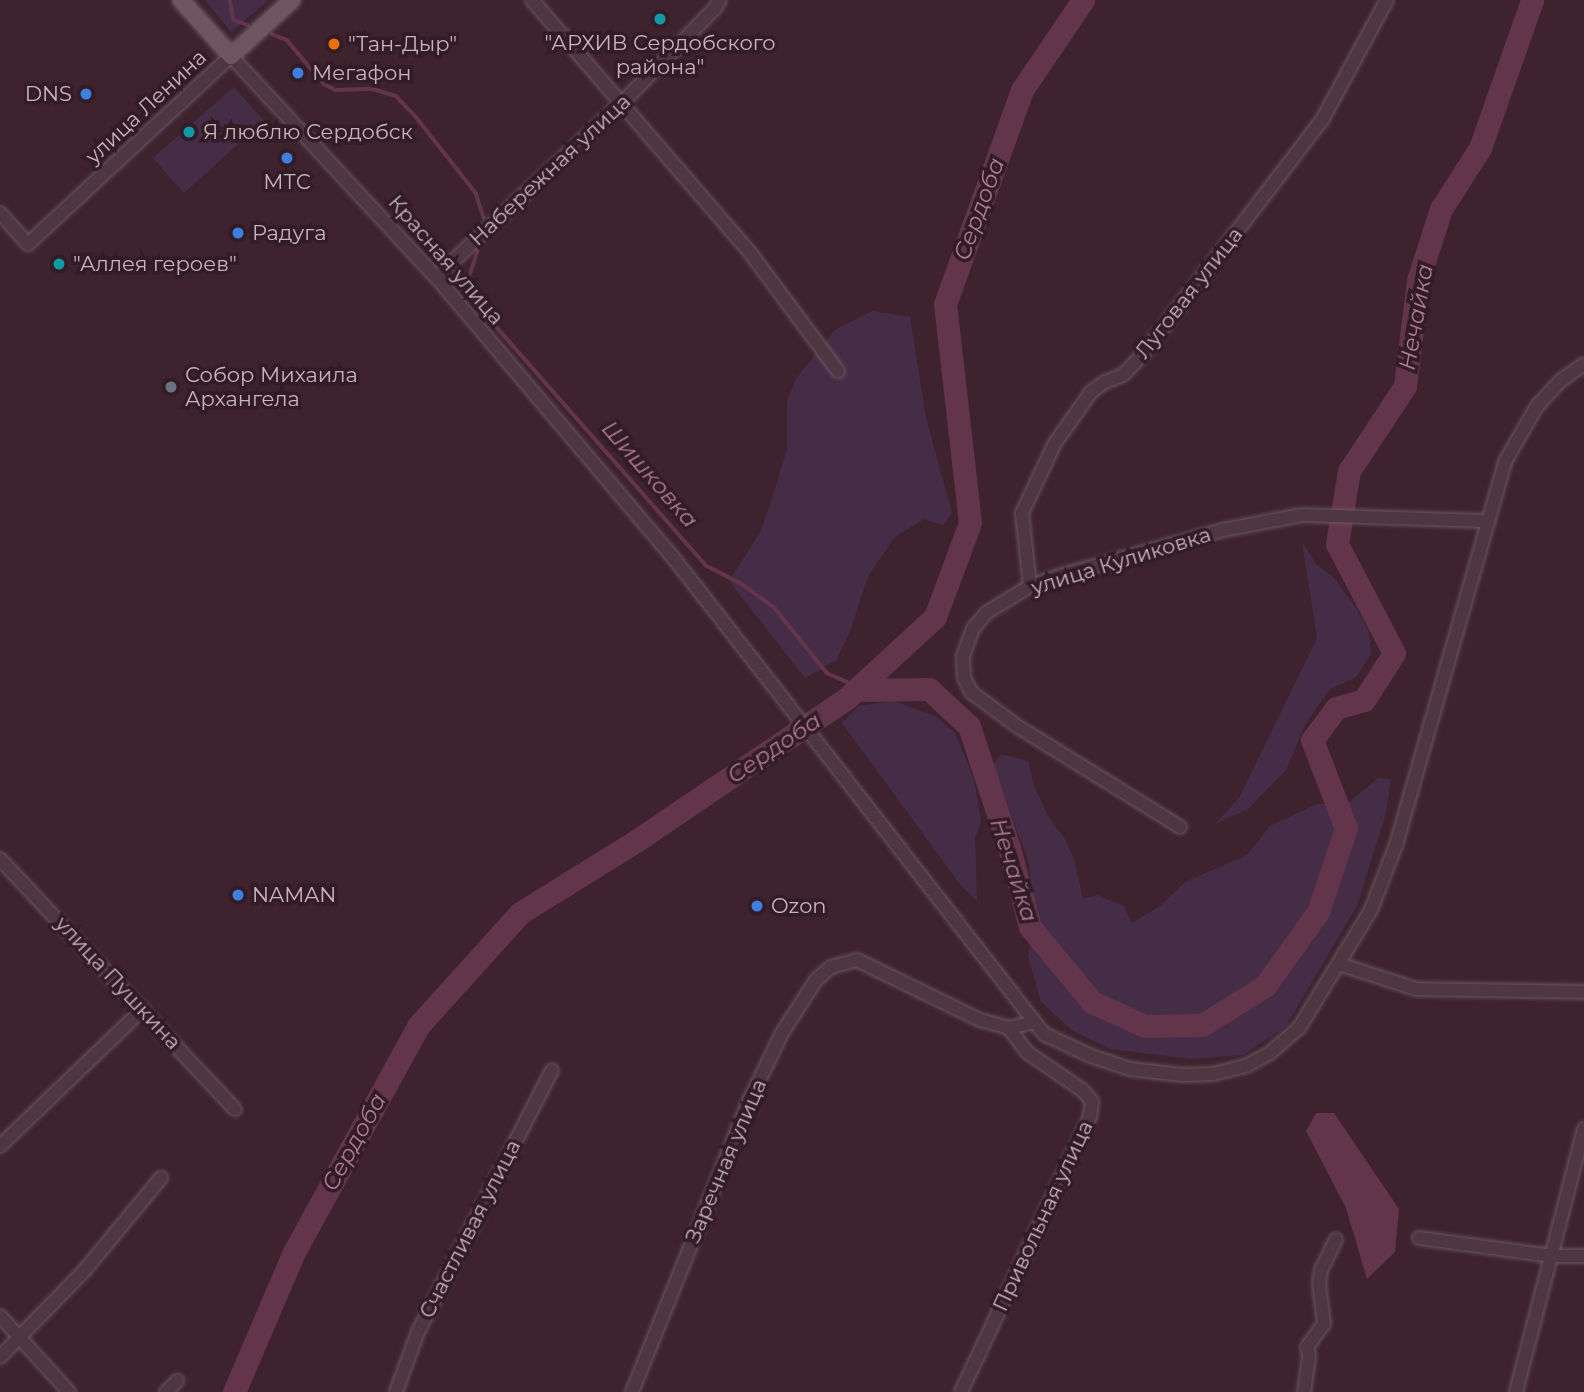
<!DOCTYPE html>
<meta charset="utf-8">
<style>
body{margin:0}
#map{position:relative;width:1584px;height:1392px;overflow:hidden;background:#3e232f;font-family:Montserrat,sans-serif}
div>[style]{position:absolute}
.green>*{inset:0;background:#452d47}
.water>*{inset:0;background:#63354a}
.stream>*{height:3.5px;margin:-1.75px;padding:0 1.75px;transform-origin:1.75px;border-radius:1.75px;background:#63354a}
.river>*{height:23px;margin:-11.5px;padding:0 11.5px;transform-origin:11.5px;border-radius:11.5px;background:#63354a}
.roads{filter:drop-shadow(0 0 2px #6b555f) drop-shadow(0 0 2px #6b555f)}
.minor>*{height:12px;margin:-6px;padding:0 6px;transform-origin:6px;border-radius:6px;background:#4e3741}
.major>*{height:16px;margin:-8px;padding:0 8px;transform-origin:8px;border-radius:8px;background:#6e5560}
.dots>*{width:19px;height:19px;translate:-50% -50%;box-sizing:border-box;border:4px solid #321c26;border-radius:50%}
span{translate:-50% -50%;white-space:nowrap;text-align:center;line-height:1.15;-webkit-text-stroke:7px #321c26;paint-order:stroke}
.poi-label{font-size:21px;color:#c9b3bc}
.left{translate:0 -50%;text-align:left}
.right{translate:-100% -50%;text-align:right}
.street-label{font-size:21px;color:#c9b3bc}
.water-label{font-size:23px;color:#b17a93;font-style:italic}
</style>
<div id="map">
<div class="green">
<i style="clip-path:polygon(205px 0,269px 0,231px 32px)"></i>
<i style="clip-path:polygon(234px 87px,264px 121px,184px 193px,153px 158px)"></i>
<i style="clip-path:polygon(872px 311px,910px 317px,926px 418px,952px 513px,943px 525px,924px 519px,895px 537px,868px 576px,851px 629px,836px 660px,805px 678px,729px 581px,760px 533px,773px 496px,787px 449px,787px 401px,797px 377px,835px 330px)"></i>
<i style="clip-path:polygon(1302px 542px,1316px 564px,1334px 578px,1356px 608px,1369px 632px,1371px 654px,1356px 677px,1330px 689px,1305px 725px,1286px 770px,1248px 809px,1215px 824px,1239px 798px,1317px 638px)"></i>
<i style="clip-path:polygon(893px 701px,935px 716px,955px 733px,974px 779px,981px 821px,975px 838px,977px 901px,962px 887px,842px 723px,859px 706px)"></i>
<i style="clip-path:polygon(1001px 754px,1028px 761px,1034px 786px,1049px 818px,1065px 839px,1075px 862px,1083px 899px,1097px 895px,1123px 906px,1132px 923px,1160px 906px,1185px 882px,1247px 855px,1270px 826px,1317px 804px,1347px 804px,1378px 778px,1391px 779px,1386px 813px,1357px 906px,1286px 1026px,1243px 1055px,1191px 1059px,1110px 1049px,1073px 1031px,1041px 1002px,1028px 956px,1038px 908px,1031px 890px,1029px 863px,993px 765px)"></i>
</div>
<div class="water">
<i style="clip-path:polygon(1316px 1113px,1334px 1113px,1399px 1209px,1395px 1252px,1367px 1279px,1346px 1208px,1306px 1131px)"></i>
</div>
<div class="stream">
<i style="left:230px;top:0;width:20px;rotate:79deg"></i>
<i style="left:234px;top:20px;width:15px;rotate:20deg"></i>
<i style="left:272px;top:34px;width:16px;rotate:22deg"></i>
<i style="left:287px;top:40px;width:57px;rotate:49.9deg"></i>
<i style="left:324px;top:84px;width:13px;rotate:27deg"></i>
<i style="left:336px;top:90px;width:37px;rotate:-2deg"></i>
<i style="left:373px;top:89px;width:24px;rotate:17deg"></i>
<i style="left:396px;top:96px;width:30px;rotate:46deg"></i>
<i style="left:417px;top:118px;width:95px;rotate:51.8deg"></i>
<i style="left:476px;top:193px;width:26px;rotate:72deg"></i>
<i style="left:479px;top:248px;width:45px;rotate:108deg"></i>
<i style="left:465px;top:291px;width:366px;rotate:48.7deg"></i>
<i style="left:707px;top:566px;width:39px;rotate:27deg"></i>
<i style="left:742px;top:584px;width:41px;rotate:36deg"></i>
<i style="left:775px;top:608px;width:83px;rotate:51.3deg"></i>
<i style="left:827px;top:673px;width:35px;rotate:24deg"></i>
</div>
<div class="river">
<i style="left:856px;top:690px;width:73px;rotate:-0.8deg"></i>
<i style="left:929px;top:689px;width:54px;rotate:42.8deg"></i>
<i style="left:969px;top:726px;width:128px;rotate:71.8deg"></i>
<i style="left:1009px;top:848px;width:82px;rotate:75.1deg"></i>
<i style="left:1030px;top:927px;width:97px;rotate:50.4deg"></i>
<i style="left:1092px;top:1002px;width:58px;rotate:24.4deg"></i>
<i style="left:1145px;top:1026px;width:57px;rotate:-1deg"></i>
<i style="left:1202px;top:1025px;width:74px;rotate:-31.8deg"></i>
<i style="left:1265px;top:986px;width:91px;rotate:-54.4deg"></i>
<i style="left:1318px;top:912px;width:89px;rotate:-71.6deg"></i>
<i style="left:1346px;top:828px;width:94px;rotate:-111.1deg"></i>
<i style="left:1312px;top:740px;width:40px;rotate:-53deg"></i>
<i style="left:1336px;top:708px;width:29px;rotate:-16deg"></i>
<i style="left:1364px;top:700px;width:56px;rotate:-57.4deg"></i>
<i style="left:1394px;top:653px;width:123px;rotate:-117.6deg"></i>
<i style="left:1337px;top:544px;width:74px;rotate:-80.7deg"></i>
<i style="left:1349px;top:471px;width:102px;rotate:-56.6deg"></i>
<i style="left:1405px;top:386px;width:107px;rotate:-83deg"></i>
<i style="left:1418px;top:280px;width:75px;rotate:-72.1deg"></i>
<i style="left:1441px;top:209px;width:72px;rotate:-57.4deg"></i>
<i style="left:1480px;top:148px;width:157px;rotate:-70.6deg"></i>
<i style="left:234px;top:1392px;width:152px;rotate:-66.8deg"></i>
<i style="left:294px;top:1252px;width:258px;rotate:-61.2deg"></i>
<i style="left:418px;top:1026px;width:152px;rotate:-47.9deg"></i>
<i style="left:520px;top:913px;width:137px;rotate:-31.8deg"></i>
<i style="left:636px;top:841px;width:254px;rotate:-34.1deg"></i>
<i style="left:846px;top:699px;width:121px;rotate:-42.7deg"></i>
<i style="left:935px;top:617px;width:100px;rotate:-69.6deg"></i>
<i style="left:970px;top:523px;width:220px;rotate:-96.5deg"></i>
<i style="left:945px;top:304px;width:227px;rotate:-70.2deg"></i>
<i style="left:1022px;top:90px;width:109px;rotate:-55.9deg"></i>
</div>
<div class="roads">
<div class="minor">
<i style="left:532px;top:0;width:335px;rotate:49.2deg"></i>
<i style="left:751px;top:254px;width:146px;rotate:53.4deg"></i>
<i style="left:0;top:213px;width:42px;rotate:47.9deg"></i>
<i style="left:28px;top:244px;width:277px;rotate:-42.8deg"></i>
<i style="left:231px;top:56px;width:301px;rotate:47.2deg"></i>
<i style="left:436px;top:277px;width:365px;rotate:49.8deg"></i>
<i style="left:672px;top:556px;width:606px;rotate:52.11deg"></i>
<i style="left:1044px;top:1034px;width:52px;rotate:25.1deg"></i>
<i style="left:1091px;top:1056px;width:41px;rotate:18.4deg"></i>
<i style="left:1130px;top:1069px;width:53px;rotate:6.5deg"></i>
<i style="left:1183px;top:1075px;width:30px;rotate:-2deg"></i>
<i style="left:1213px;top:1074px;width:36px;rotate:-14deg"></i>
<i style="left:1248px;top:1065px;width:26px;rotate:-29deg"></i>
<i style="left:1271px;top:1052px;width:37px;rotate:-41deg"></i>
<i style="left:1299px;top:1028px;width:138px;rotate:-58.6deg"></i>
<i style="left:1371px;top:910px;width:70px;rotate:-69deg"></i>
<i style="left:1396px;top:845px;width:400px;rotate:-74.1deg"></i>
<i style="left:1506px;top:460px;width:62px;rotate:-60.1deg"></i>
<i style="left:1537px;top:406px;width:34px;rotate:-47deg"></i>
<i style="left:1560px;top:381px;width:29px;rotate:-35deg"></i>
<i style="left:436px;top:277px;width:252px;rotate:-43.1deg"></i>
<i style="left:620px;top:105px;width:136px;rotate:-45.6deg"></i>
<i style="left:715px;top:8px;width:9px;rotate:-58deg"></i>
<i style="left:1030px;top:586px;width:73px;rotate:-96.3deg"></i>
<i style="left:1022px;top:513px;width:77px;rotate:-64.8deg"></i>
<i style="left:1055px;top:443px;width:62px;rotate:-54.8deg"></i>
<i style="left:1091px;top:392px;width:17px;rotate:-36deg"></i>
<i style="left:1105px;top:382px;width:19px;rotate:-21deg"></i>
<i style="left:1123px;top:375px;width:29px;rotate:-46deg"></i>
<i style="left:1143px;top:354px;width:295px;rotate:-52.6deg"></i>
<i style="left:1322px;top:120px;width:136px;rotate:-61.6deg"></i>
<i style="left:1180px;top:827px;width:192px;rotate:-148.2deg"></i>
<i style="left:1017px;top:726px;width:57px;rotate:-143.5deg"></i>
<i style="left:971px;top:692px;width:17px;rotate:-115deg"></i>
<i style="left:964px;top:677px;width:21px;rotate:-93deg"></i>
<i style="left:963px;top:656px;width:29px;rotate:-70deg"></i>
<i style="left:973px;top:629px;width:21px;rotate:-51deg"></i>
<i style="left:986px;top:613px;width:52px;rotate:-31.5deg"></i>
<i style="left:1030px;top:586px;width:34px;rotate:-19deg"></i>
<i style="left:1062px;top:575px;width:167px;rotate:-15.6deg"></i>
<i style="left:1223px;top:530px;width:80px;rotate:-10.8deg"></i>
<i style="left:1302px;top:515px;width:184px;rotate:1.9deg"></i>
<i style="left:0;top:859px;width:343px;rotate:46.8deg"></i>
<i style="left:1339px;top:964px;width:81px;rotate:18deg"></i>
<i style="left:1416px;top:989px;width:168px;rotate:1deg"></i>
<i style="left:0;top:1146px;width:198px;rotate:-43.8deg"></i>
<i style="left:1419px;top:1238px;width:134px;rotate:7.7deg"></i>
<i style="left:1552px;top:1256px;width:32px"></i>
<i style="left:0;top:1316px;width:103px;rotate:47.8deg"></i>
<i style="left:0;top:1357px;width:120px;rotate:-45.7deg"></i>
<i style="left:84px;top:1271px;width:121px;rotate:-50.4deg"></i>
<i style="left:166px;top:1392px;width:16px;rotate:-45deg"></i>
<i style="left:396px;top:1392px;width:64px;rotate:-69.9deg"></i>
<i style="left:418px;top:1332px;width:294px;rotate:-62.9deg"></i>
<i style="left:632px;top:1392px;width:316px;rotate:-68.1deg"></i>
<i style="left:750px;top:1099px;width:73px;rotate:-64.1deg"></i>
<i style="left:782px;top:1033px;width:63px;rotate:-57.3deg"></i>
<i style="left:816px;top:980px;width:20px;rotate:-41deg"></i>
<i style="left:831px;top:967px;width:27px;rotate:-15deg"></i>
<i style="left:857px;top:960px;width:137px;rotate:26deg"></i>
<i style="left:980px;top:1020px;width:30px;rotate:15deg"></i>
<i style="left:1009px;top:1028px;width:25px;rotate:-14deg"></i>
<i style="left:961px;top:1392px;width:305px;rotate:-64.9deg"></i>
<i style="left:1090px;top:1116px;width:15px;rotate:-82deg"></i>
<i style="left:1092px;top:1101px;width:15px;rotate:-132deg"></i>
<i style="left:1082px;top:1090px;width:67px;rotate:-145.4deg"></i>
<i style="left:1027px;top:1052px;width:30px;rotate:-127deg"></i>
<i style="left:1304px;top:1392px;width:37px;rotate:-82deg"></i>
<i style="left:1309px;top:1355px;width:8px;rotate:-104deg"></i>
<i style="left:1307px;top:1347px;width:29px;rotate:-54deg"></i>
<i style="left:1324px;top:1324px;width:40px;rotate:-97.1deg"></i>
<i style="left:1319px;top:1284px;width:14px;rotate:-82deg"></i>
<i style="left:1321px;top:1270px;width:34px;rotate:-64deg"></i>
<i style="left:1516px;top:1392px;width:272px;rotate:-75.5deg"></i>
</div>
<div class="major">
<i style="left:181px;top:0;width:75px;rotate:48.2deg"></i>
<i style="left:231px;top:56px;width:83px;rotate:-42.6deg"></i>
</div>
</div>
<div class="dots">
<i style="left:660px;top:19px;background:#0f9aa8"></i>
<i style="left:334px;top:44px;background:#e8710a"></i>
<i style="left:298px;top:73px;background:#3f7fe0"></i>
<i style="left:86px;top:94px;background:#3f7fe0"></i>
<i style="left:189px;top:132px;background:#0f9aa8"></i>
<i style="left:287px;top:158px;background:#3f7fe0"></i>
<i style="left:238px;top:233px;background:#3f7fe0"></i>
<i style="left:59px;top:264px;background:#0f9aa8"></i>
<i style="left:171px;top:387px;background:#6b7280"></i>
<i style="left:238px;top:895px;background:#3f7fe0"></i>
<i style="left:757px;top:906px;background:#3f7fe0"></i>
</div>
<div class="poi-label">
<span style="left:660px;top:55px">"АРХИВ Сердобского<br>района"</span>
<span class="left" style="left:348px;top:44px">"Тан-Дыр"</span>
<span class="left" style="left:312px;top:73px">Мегафон</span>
<span class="right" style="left:72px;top:94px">DNS</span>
<span class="left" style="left:203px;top:132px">Я люблю Сердобск</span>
<span style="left:287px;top:182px">МТС</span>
<span class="left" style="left:252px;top:233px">Радуга</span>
<span class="left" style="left:73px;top:264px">"Аллея героев"</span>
<span class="left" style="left:185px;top:387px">Собор Михаила<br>Архангела</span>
<span class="left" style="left:252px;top:895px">NAMAN</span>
<span class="left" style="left:771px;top:906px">Ozon</span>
</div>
<div class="street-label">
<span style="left:146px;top:107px;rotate:-43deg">улица Ленина</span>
<span style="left:550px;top:170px;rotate:-43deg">Набережная улица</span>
<span style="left:446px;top:260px;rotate:49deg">Красная улица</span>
<span style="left:1189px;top:293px;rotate:-52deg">Луговая улица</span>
<span style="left:1121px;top:561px;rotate:-17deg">улица Куликовка</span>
<span style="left:118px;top:983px;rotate:47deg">улица Пушкина</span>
<span style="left:726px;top:1161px;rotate:-67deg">Заречная улица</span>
<span style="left:1043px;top:1216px;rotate:-65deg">Привольная улица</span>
<span style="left:470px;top:1229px;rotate:-63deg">Счастливая улица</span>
</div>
<div class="water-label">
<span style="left:979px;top:209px;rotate:-70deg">Сердоба</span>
<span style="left:1416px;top:317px;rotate:-80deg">Нечайка</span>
<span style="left:650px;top:474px;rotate:49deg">Шишковка</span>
<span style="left:774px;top:748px;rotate:-34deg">Сердоба</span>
<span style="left:1014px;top:870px;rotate:72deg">Нечайка</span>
<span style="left:354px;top:1142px;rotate:-61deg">Сердоба</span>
</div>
</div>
